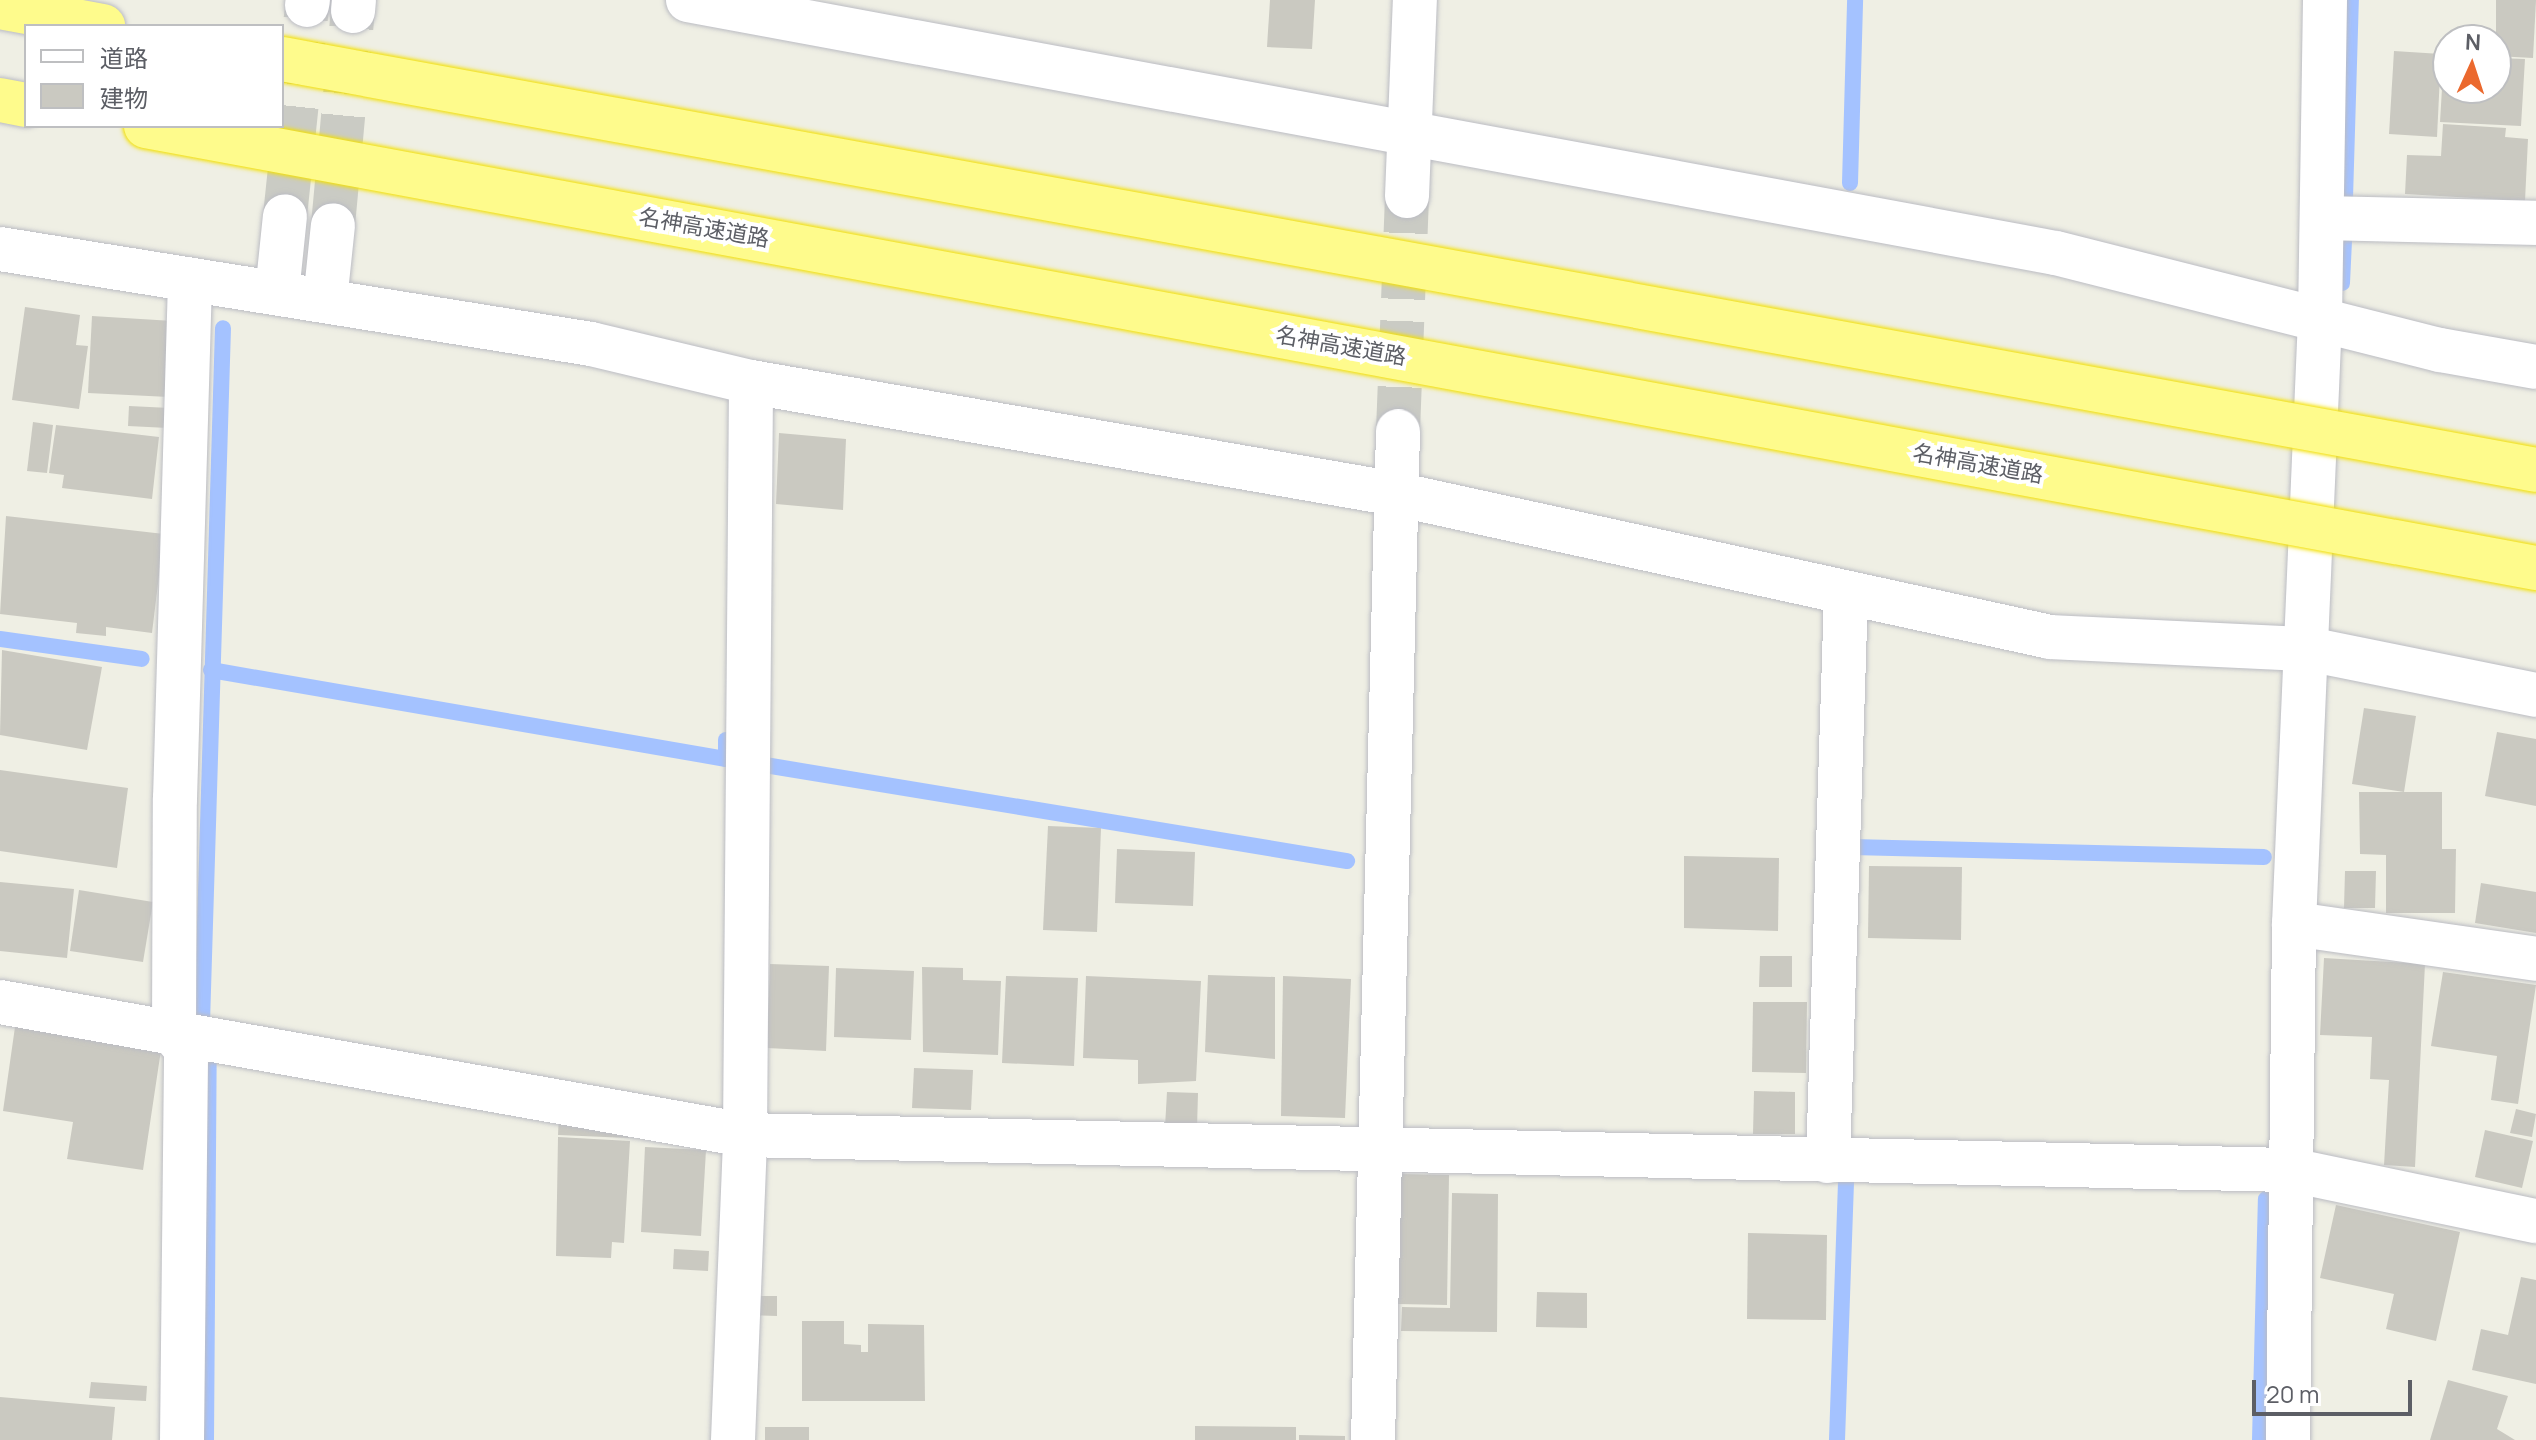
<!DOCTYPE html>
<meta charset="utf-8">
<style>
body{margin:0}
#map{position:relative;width:2536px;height:1440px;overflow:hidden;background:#efefe4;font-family:Manrope,"Noto Sans JP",sans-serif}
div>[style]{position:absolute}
.stream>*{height:16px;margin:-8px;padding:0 8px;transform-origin:8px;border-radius:8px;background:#a4c2ff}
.building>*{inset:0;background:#cac9c1}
.minor-tunnel>*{height:44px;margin-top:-22px;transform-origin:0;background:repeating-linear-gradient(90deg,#cacbc4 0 44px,transparent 0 66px)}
.roads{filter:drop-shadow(0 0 2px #bbbcc3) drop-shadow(0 0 2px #bbbcc3)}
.minor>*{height:44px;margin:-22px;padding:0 22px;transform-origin:22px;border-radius:22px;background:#fff}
.tertiary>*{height:44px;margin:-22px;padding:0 22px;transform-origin:22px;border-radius:22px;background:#fff}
.motorway>*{height:44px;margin:-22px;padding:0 22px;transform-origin:22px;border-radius:22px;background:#fefb8c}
.bridges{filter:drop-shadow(0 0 2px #f3e000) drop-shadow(0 0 2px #f3e000)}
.motorway-bridge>*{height:44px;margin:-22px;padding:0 22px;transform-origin:22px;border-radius:22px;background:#fefb8c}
span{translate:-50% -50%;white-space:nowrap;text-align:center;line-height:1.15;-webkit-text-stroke:8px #fff;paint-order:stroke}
.street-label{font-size:22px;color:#5c5e65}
.legend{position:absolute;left:24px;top:24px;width:260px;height:104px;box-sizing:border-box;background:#fff;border:2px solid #bebfc1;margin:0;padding:10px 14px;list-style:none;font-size:24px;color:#5c5e65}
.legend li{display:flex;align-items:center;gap:16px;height:40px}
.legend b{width:40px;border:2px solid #bebfc1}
.north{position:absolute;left:2432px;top:24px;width:80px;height:80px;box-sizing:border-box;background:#fff;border:2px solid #bebfc1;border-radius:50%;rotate:3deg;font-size:22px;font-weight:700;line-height:32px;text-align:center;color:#5c5e65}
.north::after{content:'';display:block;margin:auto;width:28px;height:36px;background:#eb692e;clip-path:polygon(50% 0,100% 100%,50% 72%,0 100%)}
.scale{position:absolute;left:2252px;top:1380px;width:160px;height:36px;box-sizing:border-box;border:4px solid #5c5e65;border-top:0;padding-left:10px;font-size:24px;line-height:28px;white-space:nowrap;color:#5c5e65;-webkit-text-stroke:6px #fff;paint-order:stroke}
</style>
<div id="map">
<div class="stream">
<i style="left:1850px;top:183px;width:183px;rotate:-88.4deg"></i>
<i style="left:2345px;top:198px;width:198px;rotate:-88.3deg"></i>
<i style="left:2342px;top:283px;width:43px;rotate:-87.3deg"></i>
<i style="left:0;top:639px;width:143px;rotate:8deg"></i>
<i style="left:211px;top:670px;width:523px;rotate:9.8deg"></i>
<i style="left:726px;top:759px;width:19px;rotate:-90deg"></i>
<i style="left:765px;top:765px;width:590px;rotate:9.37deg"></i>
<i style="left:1852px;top:847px;width:412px;rotate:1.4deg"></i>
<i style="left:202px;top:1023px;width:695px;rotate:-88.27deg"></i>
<i style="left:206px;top:1440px;width:383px;rotate:-89.6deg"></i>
<i style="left:1837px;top:1440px;width:261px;rotate:-88deg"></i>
<i style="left:2260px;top:1440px;width:241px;rotate:-88.6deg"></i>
</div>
<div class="building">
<i style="clip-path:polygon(1270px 0,1315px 0,1312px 49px,1267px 47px)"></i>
<i style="clip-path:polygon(2496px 0,2536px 0,2533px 58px,2496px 56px)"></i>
<i style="clip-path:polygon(2394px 51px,2441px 54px,2437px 137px,2389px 134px)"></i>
<i style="clip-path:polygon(2444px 55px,2448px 88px,2496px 88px,2496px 58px,2525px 59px,2521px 126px,2440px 122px)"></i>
<i style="clip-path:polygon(2443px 124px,2506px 128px,2505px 137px,2528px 139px,2525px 201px,2405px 194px,2407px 155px,2441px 156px)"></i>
<i style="clip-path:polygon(25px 307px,80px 315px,76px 345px,88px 346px,79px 409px,12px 400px)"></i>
<i style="clip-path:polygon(92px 316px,173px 321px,169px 397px,88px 393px)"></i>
<i style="clip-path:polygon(129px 406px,170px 408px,168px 428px,128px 426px)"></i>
<i style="clip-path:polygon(33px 422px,53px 425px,47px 473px,27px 471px)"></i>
<i style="clip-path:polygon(56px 425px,159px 437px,152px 499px,62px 488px,64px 475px,49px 473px)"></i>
<i style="clip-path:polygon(779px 433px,846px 439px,843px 510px,776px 504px)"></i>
<i style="clip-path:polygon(6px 516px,164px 534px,152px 633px,106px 627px,106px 636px,76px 633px,77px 623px,0 614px)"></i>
<i style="clip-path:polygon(2px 650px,102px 667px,87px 750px,0 735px)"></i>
<i style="clip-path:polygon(2364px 708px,2416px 716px,2404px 792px,2352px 784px)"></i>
<i style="clip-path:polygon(2497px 732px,2536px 739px,2536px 806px,2485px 796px)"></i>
<i style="clip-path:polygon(0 770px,128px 788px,117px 868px,0 851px)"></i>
<i style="clip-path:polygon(2359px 792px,2442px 792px,2442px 849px,2456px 849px,2455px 913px,2386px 913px,2386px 855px,2360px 854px)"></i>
<i style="clip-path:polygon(1048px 826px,1101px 828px,1097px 932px,1043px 930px)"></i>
<i style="clip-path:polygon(1117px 849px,1195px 852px,1193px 906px,1115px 903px)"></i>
<i style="clip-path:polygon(1684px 856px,1779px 858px,1778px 931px,1684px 928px)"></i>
<i style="clip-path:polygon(1869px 866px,1962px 867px,1961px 940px,1868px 938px)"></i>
<i style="clip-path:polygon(2345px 871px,2376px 871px,2375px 908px,2344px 908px)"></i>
<i style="clip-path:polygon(0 882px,74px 889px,67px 958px,0 951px)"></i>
<i style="clip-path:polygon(2481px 883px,2536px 892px,2536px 933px,2475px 923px)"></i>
<i style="clip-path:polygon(79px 890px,153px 902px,143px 962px,70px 951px)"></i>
<i style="clip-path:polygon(1760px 956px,1792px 956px,1792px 987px,1759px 987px)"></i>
<i style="clip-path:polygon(2324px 958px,2425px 964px,2415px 1167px,2384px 1165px,2389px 1080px,2370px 1079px,2372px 1037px,2320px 1035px)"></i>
<i style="clip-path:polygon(770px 964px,829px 966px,826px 1051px,767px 1048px)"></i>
<i style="clip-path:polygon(922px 967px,963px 968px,963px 980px,1001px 981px,998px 1055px,923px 1052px)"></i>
<i style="clip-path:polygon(836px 968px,914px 971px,911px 1040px,834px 1037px)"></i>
<i style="clip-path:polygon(2443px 972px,2536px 985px,2518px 1104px,2491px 1100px,2497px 1056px,2431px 1046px)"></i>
<i style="clip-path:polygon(1208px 975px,1275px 977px,1275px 1059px,1205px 1052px)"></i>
<i style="clip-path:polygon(1006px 976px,1078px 978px,1074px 1066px,1002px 1063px)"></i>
<i style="clip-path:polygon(1086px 976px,1201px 981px,1196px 1081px,1138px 1084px,1138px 1060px,1083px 1058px)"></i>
<i style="clip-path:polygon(1283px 976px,1351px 979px,1345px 1118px,1281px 1116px)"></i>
<i style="clip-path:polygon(1753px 1002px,1807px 1002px,1806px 1073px,1752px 1072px)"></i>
<i style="clip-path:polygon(15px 1027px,161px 1050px,143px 1170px,67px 1159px,73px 1122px,3px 1111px)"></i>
<i style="clip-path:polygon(914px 1068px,973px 1070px,971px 1110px,912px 1108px)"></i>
<i style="clip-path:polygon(1754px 1091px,1795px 1092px,1795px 1134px,1753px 1134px)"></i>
<i style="clip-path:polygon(1167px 1092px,1198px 1093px,1197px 1128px,1165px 1127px)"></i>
<i style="clip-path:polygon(2516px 1109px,2536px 1114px,2532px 1137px,2510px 1133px)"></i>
<i style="clip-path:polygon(559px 1114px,629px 1131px,629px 1138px,558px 1135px)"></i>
<i style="clip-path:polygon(2485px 1130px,2533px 1141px,2522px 1188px,2475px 1177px)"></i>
<i style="clip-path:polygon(558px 1137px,630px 1141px,624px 1243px,612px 1242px,611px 1258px,556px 1256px)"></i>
<i style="clip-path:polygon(645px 1147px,706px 1150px,701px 1236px,641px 1232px)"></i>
<i style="clip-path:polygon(1399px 1174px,1449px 1175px,1447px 1305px,1398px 1304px)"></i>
<i style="clip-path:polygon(1452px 1193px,1498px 1194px,1497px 1332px,1401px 1331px,1402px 1307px,1450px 1308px)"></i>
<i style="clip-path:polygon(2336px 1205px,2460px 1232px,2436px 1341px,2386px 1329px,2394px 1294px,2320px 1278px)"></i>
<i style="clip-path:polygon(1748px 1233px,1827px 1235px,1826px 1320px,1747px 1319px)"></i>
<i style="clip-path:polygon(674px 1249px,709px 1251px,708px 1271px,673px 1269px)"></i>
<i style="clip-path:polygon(2521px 1277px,2536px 1280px,2536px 1384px,2472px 1370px,2481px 1329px,2508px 1335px)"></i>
<i style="clip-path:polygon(1537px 1292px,1587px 1293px,1587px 1328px,1536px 1327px)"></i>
<i style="clip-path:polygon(743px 1296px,777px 1296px,777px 1316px,743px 1315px)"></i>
<i style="clip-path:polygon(802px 1321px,844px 1321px,844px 1344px,861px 1345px,861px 1352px,868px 1352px,868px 1324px,924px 1325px,925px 1401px,802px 1401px)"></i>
<i style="clip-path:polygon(2448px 1380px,2508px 1396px,2497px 1429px,2515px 1440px,2430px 1440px)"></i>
<i style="clip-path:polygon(91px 1382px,147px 1386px,146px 1401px,89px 1398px)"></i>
<i style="clip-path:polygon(0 1397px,115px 1407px,112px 1440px,0 1440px)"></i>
<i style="clip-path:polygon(1195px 1426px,1296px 1427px,1296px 1440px,1195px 1440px)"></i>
<i style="clip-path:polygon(765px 1427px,809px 1427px,809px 1440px,765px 1440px)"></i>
<i style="clip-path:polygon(1299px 1435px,1345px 1436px,1345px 1440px,1299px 1440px)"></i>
</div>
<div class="minor-tunnel">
<i style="left:285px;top:216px;width:212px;rotate:-84deg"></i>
<i style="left:333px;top:225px;width:215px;rotate:-84.7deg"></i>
<i style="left:1398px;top:431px;width:235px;rotate:-87.8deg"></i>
</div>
<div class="roads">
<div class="minor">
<i style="left:688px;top:0;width:1391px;rotate:10.48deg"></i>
<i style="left:2056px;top:253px;width:396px;rotate:14.2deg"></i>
<i style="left:2440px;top:350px;width:97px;rotate:10deg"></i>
<i style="left:307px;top:5px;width:5px;rotate:-79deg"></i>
<i style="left:353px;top:11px;width:11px;rotate:-85deg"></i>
<i style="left:1407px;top:196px;width:196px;rotate:-87.7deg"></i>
<i style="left:2322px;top:218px;width:214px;rotate:1.3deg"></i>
<i style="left:277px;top:293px;width:77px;rotate:-84.1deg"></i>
<i style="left:325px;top:301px;width:76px;rotate:-84deg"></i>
<i style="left:2294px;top:924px;width:245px;rotate:8.2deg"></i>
<i style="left:0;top:1002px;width:757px;rotate:10.12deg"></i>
<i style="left:745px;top:1135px;width:1546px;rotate:1.3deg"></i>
<i style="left:2291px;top:1170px;width:250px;rotate:11.8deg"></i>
<i style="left:1828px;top:1161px;width:568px;rotate:-88.18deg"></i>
<i style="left:182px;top:1440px;width:391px;rotate:-89.4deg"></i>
<i style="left:186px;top:1049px;width:19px;rotate:-129deg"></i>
<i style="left:174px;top:1034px;width:235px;rotate:-89.8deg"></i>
<i style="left:175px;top:799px;width:519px;rotate:-88.34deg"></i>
<i style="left:733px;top:1440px;width:305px;rotate:-87.7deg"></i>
<i style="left:745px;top:1135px;width:753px;rotate:-89.54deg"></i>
<i style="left:1373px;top:1440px;width:1009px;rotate:-88.58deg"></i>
<i style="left:2288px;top:1440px;width:516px;rotate:-89.33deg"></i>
<i style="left:2294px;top:924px;width:607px;rotate:-87.54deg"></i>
<i style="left:2320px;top:318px;width:318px;rotate:-89.1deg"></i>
</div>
<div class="tertiary">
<i style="left:0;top:249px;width:599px;rotate:9.13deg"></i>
<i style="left:591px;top:344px;width:164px;rotate:13.4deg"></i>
<i style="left:751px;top:382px;width:655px;rotate:9.85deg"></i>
<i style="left:1396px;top:494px;width:669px;rotate:12.33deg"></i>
<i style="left:2050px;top:637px;width:258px;rotate:2.7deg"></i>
<i style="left:2308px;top:649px;width:233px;rotate:11.4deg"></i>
</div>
<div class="motorway">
<i style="left:0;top:7px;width:105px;rotate:10.5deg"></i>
<i style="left:0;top:100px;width:26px;rotate:11deg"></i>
</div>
</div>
<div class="bridges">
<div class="motorway-bridge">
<i style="left:282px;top:59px;width:2291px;rotate:10.33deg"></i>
<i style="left:146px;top:126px;width:2431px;rotate:10.48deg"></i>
</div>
</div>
<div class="street-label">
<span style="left:704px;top:228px;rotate:10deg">名神高速道路</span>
<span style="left:1341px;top:346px;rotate:10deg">名神高速道路</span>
<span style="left:1978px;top:464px;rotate:10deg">名神高速道路</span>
</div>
<ul class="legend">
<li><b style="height:10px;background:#fff"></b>道路</li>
<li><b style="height:22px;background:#cac9c1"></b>建物</li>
</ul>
<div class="north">N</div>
<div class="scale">20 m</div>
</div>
